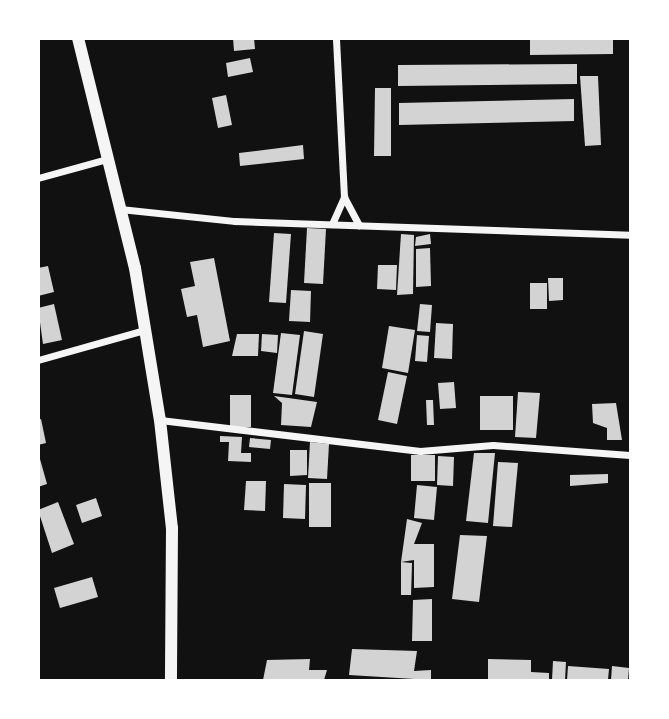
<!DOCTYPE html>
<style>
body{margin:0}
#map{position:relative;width:669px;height:719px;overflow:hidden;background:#111;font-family:"DM Sans",sans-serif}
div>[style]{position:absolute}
.building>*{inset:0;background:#d3d3d3}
.minor>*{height:7px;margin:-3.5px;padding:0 3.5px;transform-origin:3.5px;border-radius:3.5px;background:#f5f5f5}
.trunk>*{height:12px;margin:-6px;padding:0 6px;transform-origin:6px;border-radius:6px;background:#f5f5f5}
span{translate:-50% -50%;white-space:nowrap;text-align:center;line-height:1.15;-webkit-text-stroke:5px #fff;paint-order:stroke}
.frame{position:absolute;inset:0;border:40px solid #fff;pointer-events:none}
</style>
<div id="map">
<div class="building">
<i style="clip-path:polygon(233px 38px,254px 38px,255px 49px,234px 51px)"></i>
<i style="clip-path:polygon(530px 38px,613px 38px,613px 54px,530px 55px)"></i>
<i style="clip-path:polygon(250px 58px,253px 72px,228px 77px,226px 63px)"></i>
<i style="clip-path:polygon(577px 64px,577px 84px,398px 86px,398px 65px)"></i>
<i style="clip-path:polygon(580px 76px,598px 76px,601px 145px,585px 146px)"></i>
<i style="clip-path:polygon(375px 88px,391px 88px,391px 156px,374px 156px)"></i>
<i style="clip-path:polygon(226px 95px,232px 125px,218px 128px,212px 98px)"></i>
<i style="clip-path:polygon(574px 99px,574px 121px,399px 125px,399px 103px)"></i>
<i style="clip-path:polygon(303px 145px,304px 159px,240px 166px,239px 153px)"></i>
<i style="clip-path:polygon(307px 228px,326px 229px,323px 284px,304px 283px)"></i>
<i style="clip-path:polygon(274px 233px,291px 234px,286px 303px,269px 302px)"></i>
<i style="clip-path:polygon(401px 234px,414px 235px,413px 294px,397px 295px)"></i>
<i style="clip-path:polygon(430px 234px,431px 244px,415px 246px,416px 237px)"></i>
<i style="clip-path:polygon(430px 248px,431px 286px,416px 287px,416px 249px)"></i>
<i style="clip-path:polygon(214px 258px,230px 341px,203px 347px,197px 315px,187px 317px,181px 289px,195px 286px,190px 262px)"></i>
<i style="clip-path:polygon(378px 265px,397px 265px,396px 290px,377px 289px)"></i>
<i style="clip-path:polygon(48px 266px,54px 292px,38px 296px,38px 268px)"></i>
<i style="clip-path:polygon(548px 278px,563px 278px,563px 300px,549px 301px)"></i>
<i style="clip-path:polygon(530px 283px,547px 283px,547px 309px,530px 309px)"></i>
<i style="clip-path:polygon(291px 290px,311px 291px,310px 322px,289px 321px)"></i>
<i style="clip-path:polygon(54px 304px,62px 340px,43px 344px,38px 308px)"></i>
<i style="clip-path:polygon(420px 304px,432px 305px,430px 332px,417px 331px)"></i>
<i style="clip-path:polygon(436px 323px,453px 324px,452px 359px,434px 358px)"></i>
<i style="clip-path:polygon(389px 326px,415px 330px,408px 373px,382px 368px)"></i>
<i style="clip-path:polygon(304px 331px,323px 334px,314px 397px,295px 394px)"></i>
<i style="clip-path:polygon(281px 333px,300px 335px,292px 395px,273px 393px)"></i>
<i style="clip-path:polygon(237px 334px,259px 334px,258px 356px,232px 356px)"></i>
<i style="clip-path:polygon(262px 334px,278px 335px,277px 353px,261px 351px)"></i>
<i style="clip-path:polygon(417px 335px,429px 336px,427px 362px,415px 361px)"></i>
<i style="clip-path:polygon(388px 372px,407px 376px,397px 424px,378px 420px)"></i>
<i style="clip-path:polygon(454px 382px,456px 408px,440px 409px,438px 383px)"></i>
<i style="clip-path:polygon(518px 392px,540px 393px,536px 438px,515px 437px)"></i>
<i style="clip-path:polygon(230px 395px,251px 395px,251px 427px,230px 427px)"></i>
<i style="clip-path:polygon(274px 396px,317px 402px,311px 427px,281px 425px,282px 403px)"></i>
<i style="clip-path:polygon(480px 396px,513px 396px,513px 430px,480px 430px)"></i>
<i style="clip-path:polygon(426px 400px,433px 400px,434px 425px,427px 425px)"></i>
<i style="clip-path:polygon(616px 403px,622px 440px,607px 440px,607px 428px,593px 423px,592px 404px)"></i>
<i style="clip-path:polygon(41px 419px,46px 443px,38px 445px,38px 420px)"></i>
<i style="clip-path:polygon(220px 436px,242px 437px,241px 453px,251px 453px,251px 462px,228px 461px,229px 442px,220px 442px)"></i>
<i style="clip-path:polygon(250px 438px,271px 440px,270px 449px,249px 447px)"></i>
<i style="clip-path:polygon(310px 442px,329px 444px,327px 479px,308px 478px)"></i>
<i style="clip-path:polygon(290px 450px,307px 450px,307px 475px,290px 476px)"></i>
<i style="clip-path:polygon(38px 452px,47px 484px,38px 487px)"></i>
<i style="clip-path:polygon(474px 453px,495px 453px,488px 523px,466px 521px)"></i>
<i style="clip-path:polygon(411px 455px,435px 455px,435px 481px,411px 481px)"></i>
<i style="clip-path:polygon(438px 456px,454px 457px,453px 486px,437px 485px)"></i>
<i style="clip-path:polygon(498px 462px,518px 463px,512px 527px,493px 526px)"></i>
<i style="clip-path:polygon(608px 474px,608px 483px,570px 486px,570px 475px)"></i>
<i style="clip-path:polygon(246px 481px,266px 481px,265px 511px,244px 510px)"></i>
<i style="clip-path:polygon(309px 483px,331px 483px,331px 527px,309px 527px)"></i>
<i style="clip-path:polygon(284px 484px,306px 485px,305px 519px,283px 518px)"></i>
<i style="clip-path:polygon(417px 485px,437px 487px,434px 520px,414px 518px)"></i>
<i style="clip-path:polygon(96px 498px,102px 516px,82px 523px,76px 505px)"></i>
<i style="clip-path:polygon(58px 502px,74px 544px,52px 553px,38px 510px)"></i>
<i style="clip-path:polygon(407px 519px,422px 523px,414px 544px,434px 544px,434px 587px,414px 588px,414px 560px,401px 562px)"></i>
<i style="clip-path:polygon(460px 535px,487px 536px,479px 602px,452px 599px)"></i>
<i style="clip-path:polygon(401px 562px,412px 563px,411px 595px,401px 595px)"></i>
<i style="clip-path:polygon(92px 577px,98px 597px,60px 608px,54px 588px)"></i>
<i style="clip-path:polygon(432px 599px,432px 641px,412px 641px,413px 600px)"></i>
<i style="clip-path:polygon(352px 649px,417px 651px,414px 671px,431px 670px,431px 680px,349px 675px)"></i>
<i style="clip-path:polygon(310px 659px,309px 670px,327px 670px,324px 680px,263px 680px,267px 660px)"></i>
<i style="clip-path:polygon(488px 659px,531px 660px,531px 672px,549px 673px,549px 680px,488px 680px)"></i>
<i style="clip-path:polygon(553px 661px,566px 662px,565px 680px,552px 680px)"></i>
<i style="clip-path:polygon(568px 666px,609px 669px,608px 680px,567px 680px)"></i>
<i style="clip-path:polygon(612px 666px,629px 668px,628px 680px,611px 680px)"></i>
</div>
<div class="minor">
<i style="left:38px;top:178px;width:72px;rotate:-15.4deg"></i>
<i style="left:344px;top:197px;width:32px;rotate:62deg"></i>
<i style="left:120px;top:209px;width:116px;rotate:6deg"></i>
<i style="left:235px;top:221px;width:395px;rotate:2deg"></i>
<i style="left:332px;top:224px;width:30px;rotate:-66deg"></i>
<i style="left:344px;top:197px;width:159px;rotate:-92.9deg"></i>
<i style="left:38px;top:360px;width:111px;rotate:-15.7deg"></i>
<i style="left:160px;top:420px;width:262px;rotate:6.8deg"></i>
<i style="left:420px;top:451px;width:73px;rotate:-4.7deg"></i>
<i style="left:493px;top:445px;width:137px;rotate:4.2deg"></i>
</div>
<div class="trunk">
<i style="left:78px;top:38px;width:237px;rotate:76.1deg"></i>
<i style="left:135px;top:268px;width:154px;rotate:80.7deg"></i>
<i style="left:160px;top:420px;width:109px;rotate:83.7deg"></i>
<i style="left:172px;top:528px;width:152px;rotate:90.4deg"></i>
</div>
<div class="frame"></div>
</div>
